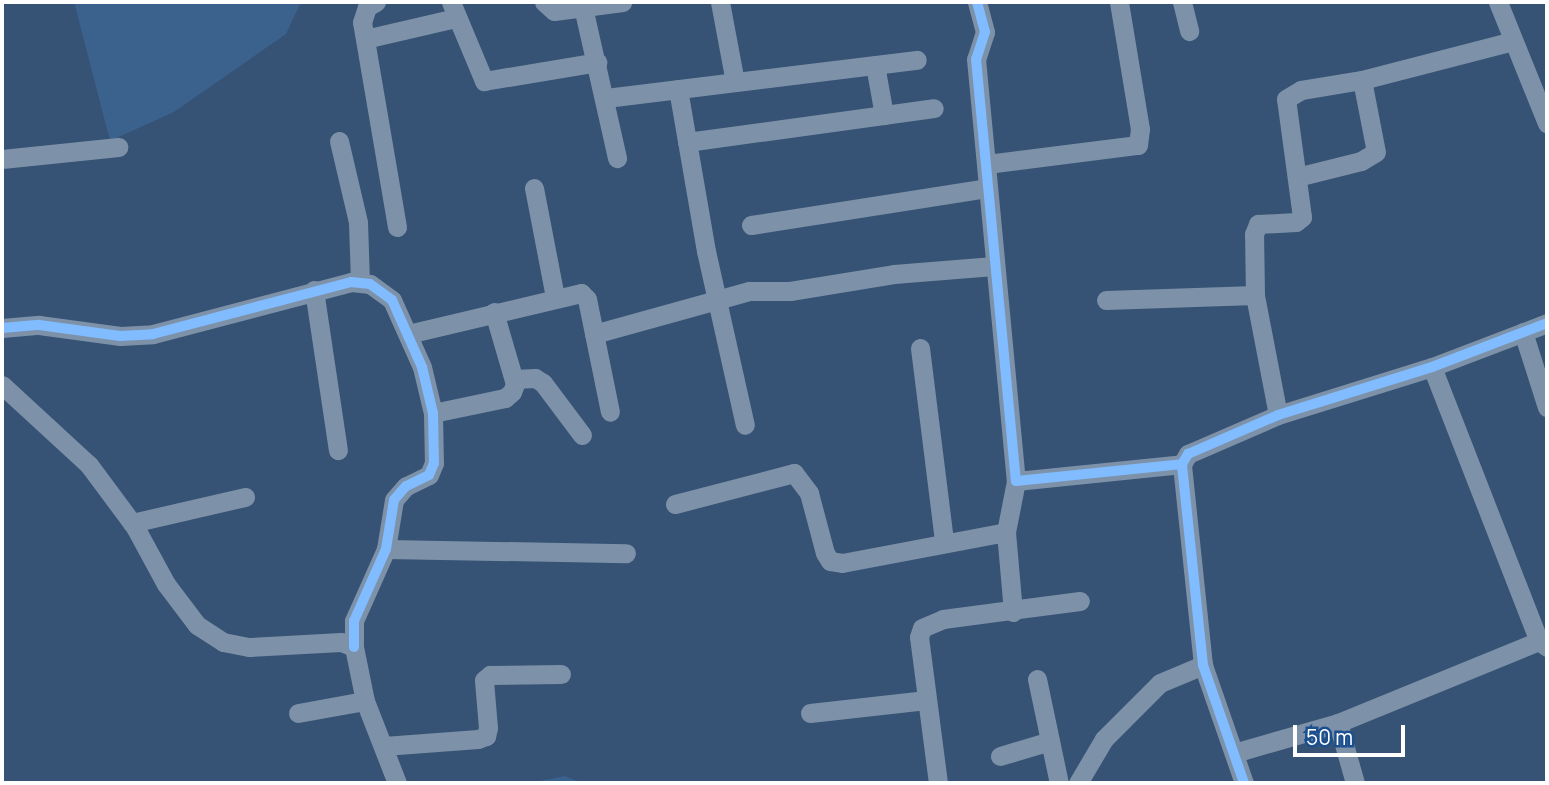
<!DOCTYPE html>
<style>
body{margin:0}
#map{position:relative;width:1549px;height:785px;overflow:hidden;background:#365274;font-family:Manrope,sans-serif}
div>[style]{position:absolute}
.water>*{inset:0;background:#3b618d}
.minor>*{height:19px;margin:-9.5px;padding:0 9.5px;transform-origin:9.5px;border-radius:9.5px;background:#7d92a8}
.cycleway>*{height:10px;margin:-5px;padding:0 5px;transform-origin:5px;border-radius:5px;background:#80bcff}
span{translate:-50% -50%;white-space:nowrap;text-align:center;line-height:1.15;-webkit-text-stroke:7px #1b4f8f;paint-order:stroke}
.frame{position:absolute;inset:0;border:4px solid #fff;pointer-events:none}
.scale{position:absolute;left:1293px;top:725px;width:112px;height:32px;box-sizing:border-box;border:4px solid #fff;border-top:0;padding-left:9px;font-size:21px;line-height:24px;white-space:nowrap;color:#fff;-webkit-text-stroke:5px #1b4f8f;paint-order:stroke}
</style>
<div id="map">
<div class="water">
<i style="clip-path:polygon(74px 2px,301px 2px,286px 34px,174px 112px,110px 141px)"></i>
<i style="clip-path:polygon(565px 776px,582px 783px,529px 783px)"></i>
</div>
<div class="minor">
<i style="left:376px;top:2px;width:10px;rotate:151deg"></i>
<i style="left:367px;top:7px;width:16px;rotate:108deg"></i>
<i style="left:362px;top:22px;width:208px;rotate:80.3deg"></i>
<i style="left:451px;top:2px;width:86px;rotate:67.3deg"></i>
<i style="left:484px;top:81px;width:115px;rotate:-9.5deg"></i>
<i style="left:544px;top:2px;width:13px;rotate:42deg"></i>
<i style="left:554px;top:11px;width:69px;rotate:-7.5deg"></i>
<i style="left:720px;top:2px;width:81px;rotate:79.4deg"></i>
<i style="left:977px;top:2px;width:31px;rotate:75deg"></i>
<i style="left:985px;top:32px;width:28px;rotate:108deg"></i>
<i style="left:976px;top:59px;width:424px;rotate:84.6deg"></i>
<i style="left:1016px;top:481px;width:167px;rotate:-5.8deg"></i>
<i style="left:1182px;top:2px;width:30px;rotate:76deg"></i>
<i style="left:1498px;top:2px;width:131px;rotate:68deg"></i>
<i style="left:583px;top:7px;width:155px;rotate:77.3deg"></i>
<i style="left:365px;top:39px;width:93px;rotate:-13deg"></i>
<i style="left:875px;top:65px;width:51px;rotate:79.8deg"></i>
<i style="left:678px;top:89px;width:164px;rotate:80.2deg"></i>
<i style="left:706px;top:251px;width:178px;rotate:77.4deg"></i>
<i style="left:606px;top:98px;width:313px;rotate:-7deg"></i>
<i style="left:339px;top:141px;width:83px;rotate:76.8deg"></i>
<i style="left:358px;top:222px;width:60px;rotate:88.1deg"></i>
<i style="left:687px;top:142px;width:249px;rotate:-7.8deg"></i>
<i style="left:2px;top:159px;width:117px;rotate:-5.9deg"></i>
<i style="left:987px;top:164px;width:152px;rotate:-7.2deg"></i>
<i style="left:1138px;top:145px;width:16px;rotate:-83deg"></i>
<i style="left:1140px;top:129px;width:129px;rotate:-99.4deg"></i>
<i style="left:1297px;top:177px;width:66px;rotate:-14deg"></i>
<i style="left:1361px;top:161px;width:17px;rotate:-31deg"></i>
<i style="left:1376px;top:152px;width:73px;rotate:-101deg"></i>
<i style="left:534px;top:188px;width:111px;rotate:79.1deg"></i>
<i style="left:751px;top:225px;width:240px;rotate:-8.9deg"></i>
<i style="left:314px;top:290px;width:162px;rotate:81.5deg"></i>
<i style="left:1106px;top:300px;width:149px;rotate:-1.9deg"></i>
<i style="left:2px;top:328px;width:37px;rotate:-5deg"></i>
<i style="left:39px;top:325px;width:82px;rotate:7.7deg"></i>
<i style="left:120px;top:336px;width:33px;rotate:-3deg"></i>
<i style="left:153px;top:334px;width:205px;rotate:-14.7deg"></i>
<i style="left:351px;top:282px;width:19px;rotate:6deg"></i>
<i style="left:370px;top:284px;width:27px;rotate:36deg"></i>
<i style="left:392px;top:300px;width:73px;rotate:65.9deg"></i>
<i style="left:422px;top:367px;width:47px;rotate:76.6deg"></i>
<i style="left:433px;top:413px;width:50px;rotate:88.9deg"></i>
<i style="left:434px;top:463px;width:13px;rotate:113deg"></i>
<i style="left:429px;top:475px;width:25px;rotate:154deg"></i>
<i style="left:406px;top:486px;width:18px;rotate:131deg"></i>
<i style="left:394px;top:500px;width:50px;rotate:99.3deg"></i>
<i style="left:386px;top:549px;width:79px;rotate:114deg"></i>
<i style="left:354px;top:621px;width:26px;rotate:90deg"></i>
<i style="left:1523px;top:332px;width:79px;rotate:72.3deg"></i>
<i style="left:408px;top:334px;width:178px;rotate:-13.3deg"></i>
<i style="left:581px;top:293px;width:8px;rotate:45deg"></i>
<i style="left:587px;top:299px;width:115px;rotate:78.5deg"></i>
<i style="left:594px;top:334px;width:161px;rotate:-15.5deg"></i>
<i style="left:749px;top:291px;width:41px"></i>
<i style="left:790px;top:291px;width:105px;rotate:-9.3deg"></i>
<i style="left:894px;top:274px;width:100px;rotate:-4.6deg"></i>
<i style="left:920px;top:348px;width:195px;rotate:82.9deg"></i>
<i style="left:1432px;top:367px;width:294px;rotate:68.7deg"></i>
<i style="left:1539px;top:641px;width:10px;rotate:37deg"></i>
<i style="left:514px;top:379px;width:21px;rotate:-3deg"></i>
<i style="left:535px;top:378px;width:9px;rotate:32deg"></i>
<i style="left:543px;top:383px;width:65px;rotate:53.1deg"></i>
<i style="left:2px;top:385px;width:118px;rotate:42.6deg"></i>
<i style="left:89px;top:465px;width:77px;rotate:53.4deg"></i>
<i style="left:135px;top:527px;width:65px;rotate:61.5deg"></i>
<i style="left:166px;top:584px;width:51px;rotate:52.9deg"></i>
<i style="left:197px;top:625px;width:31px;rotate:33deg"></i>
<i style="left:223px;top:642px;width:26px;rotate:11deg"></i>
<i style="left:249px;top:647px;width:92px;rotate:-3.1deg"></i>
<i style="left:341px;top:642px;width:14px;rotate:21deg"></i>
<i style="left:354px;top:647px;width:55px;rotate:78.5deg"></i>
<i style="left:365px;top:701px;width:88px;rotate:68.7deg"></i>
<i style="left:433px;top:413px;width:74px;rotate:-11.8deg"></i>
<i style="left:505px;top:398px;width:9px;rotate:-41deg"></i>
<i style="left:512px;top:392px;width:9px;rotate:-69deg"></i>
<i style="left:515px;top:384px;width:75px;rotate:-106.3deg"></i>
<i style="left:1278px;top:415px;width:122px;rotate:-100.9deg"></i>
<i style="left:1255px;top:295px;width:61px;rotate:-90.9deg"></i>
<i style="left:1254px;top:234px;width:11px;rotate:-68deg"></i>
<i style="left:1258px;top:224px;width:38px;rotate:-3deg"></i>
<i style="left:1296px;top:222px;width:8px;rotate:-40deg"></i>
<i style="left:1302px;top:217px;width:119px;rotate:-97.7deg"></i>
<i style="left:1286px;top:99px;width:17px;rotate:-31deg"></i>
<i style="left:1301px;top:90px;width:62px;rotate:-9.3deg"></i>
<i style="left:1362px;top:80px;width:156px;rotate:-14.5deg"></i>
<i style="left:675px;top:504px;width:123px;rotate:-14.6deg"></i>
<i style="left:794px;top:473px;width:25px;rotate:53deg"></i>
<i style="left:809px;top:493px;width:62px;rotate:75.1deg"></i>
<i style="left:825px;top:553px;width:9px;rotate:58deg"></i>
<i style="left:830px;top:561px;width:12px;rotate:9deg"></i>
<i style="left:842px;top:563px;width:167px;rotate:-10.7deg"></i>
<i style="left:132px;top:523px;width:116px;rotate:-13deg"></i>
<i style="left:386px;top:549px;width:240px;rotate:1deg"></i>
<i style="left:1013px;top:612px;width:80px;rotate:-95deg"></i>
<i style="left:1006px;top:532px;width:52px;rotate:-78.9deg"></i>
<i style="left:1037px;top:679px;width:106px;rotate:78.1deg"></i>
<i style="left:298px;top:713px;width:68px;rotate:-10.2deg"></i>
<i style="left:810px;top:713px;width:117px;rotate:-6.4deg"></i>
<i style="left:1338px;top:723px;width:62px;rotate:74.2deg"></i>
<i style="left:384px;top:746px;width:94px;rotate:-4.3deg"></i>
<i style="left:478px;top:739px;width:9px;rotate:-21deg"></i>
<i style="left:486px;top:736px;width:8px;rotate:-76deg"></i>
<i style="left:488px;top:728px;width:48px;rotate:-94.8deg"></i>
<i style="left:484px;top:680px;width:8px;rotate:-40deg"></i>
<i style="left:490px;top:675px;width:71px;rotate:-0.8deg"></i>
<i style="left:1234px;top:753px;width:108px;rotate:-16.1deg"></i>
<i style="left:1338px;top:723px;width:217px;rotate:-22.2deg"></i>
<i style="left:1000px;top:756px;width:52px;rotate:-16.7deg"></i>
<i style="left:938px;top:783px;width:147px;rotate:-97.4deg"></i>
<i style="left:919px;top:637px;width:9px;rotate:-72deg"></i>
<i style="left:922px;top:628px;width:23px;rotate:-23deg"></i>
<i style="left:943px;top:619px;width:138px;rotate:-7.5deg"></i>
<i style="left:1078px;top:783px;width:51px;rotate:-59.4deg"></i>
<i style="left:1104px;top:739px;width:79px;rotate:-45deg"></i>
<i style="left:1160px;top:683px;width:47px;rotate:-22.7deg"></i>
<i style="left:1244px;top:783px;width:125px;rotate:-109.2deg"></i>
<i style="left:1203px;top:665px;width:202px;rotate:-96deg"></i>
<i style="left:1182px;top:464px;width:12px;rotate:-59deg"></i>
<i style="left:1188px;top:454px;width:98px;rotate:-23.4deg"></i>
<i style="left:1278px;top:415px;width:161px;rotate:-17.3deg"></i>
<i style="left:1432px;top:367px;width:123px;rotate:-20.9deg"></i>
</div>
<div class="cycleway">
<i style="left:977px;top:2px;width:31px;rotate:75deg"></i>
<i style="left:985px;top:32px;width:28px;rotate:108deg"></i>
<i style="left:976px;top:59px;width:424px;rotate:84.6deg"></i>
<i style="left:1016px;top:481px;width:167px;rotate:-5.8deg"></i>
<i style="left:2px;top:328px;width:37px;rotate:-5deg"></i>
<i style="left:39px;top:325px;width:82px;rotate:7.7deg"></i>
<i style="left:120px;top:336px;width:33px;rotate:-3deg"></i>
<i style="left:153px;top:334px;width:205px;rotate:-14.7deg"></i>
<i style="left:351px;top:282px;width:19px;rotate:6deg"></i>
<i style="left:370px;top:284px;width:27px;rotate:36deg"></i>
<i style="left:392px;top:300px;width:73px;rotate:65.9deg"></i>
<i style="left:422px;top:367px;width:47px;rotate:76.6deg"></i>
<i style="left:433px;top:413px;width:50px;rotate:88.9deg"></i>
<i style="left:434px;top:463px;width:13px;rotate:113deg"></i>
<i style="left:429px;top:475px;width:25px;rotate:154deg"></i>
<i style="left:406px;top:486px;width:18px;rotate:131deg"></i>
<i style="left:394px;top:500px;width:50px;rotate:99.3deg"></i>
<i style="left:386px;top:549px;width:79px;rotate:114deg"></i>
<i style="left:354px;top:621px;width:26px;rotate:90deg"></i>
<i style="left:1244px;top:783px;width:125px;rotate:-109.2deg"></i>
<i style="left:1203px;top:665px;width:202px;rotate:-96deg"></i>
<i style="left:1182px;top:464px;width:12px;rotate:-59deg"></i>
<i style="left:1188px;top:454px;width:98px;rotate:-23.4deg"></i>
<i style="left:1278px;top:415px;width:161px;rotate:-17.3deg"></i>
<i style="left:1432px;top:367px;width:123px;rotate:-20.9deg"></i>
</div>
<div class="frame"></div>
<div class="scale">50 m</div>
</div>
